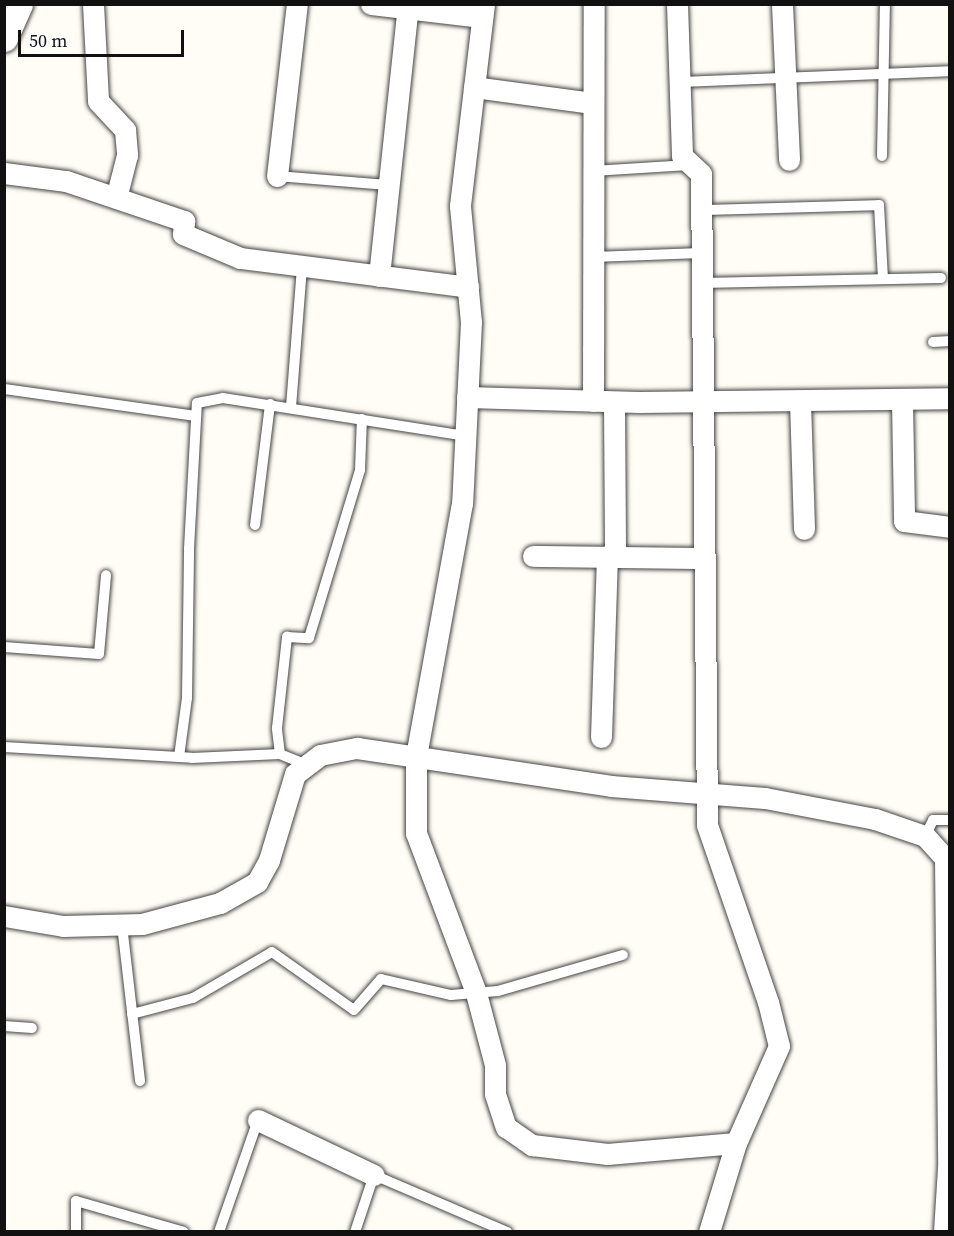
<!DOCTYPE html>
<style>
body{margin:0}
#map{position:relative;width:954px;height:1236px;overflow:hidden;background:#fffdf5;font-family:"Source Serif 4",serif}
div>[style]{position:absolute}
.roads{filter:drop-shadow(0 0 2px #444) drop-shadow(0 0 2px #444)}
.service>*{height:10px;margin:-5px;padding:0 5px;transform-origin:5px;border-radius:5px;background:#fff}
.minor>*{height:21px;margin:-10.5px;padding:0 10.5px;transform-origin:10.5px;border-radius:10.5px;background:#fff}
.tertiary>*{height:27px;margin:-13.5px;padding:0 13.5px;transform-origin:13.5px;border-radius:13.5px;background:#fff}
span{translate:-50% -50%;white-space:nowrap;text-align:center;line-height:1.15;-webkit-text-stroke:6px #fff;paint-order:stroke}
.frame{position:absolute;inset:0;border:6px solid #111;pointer-events:none}
.scale{position:absolute;left:18px;top:30px;width:166px;height:27px;box-sizing:border-box;border:3px solid #111;border-top:0;padding-left:8px;font-size:18px;line-height:21px;white-space:nowrap;color:#111;-webkit-text-stroke:4px #fff;paint-order:stroke}
</style>
<div id="map">
<div class="roads">
<div class="service">
<i style="left:680px;top:82px;width:270px;rotate:-2.3deg"></i>
<i style="left:882px;top:156px;width:152px;rotate:-88.9deg"></i>
<i style="left:593px;top:171px;width:96px;rotate:-3.6deg"></i>
<i style="left:277px;top:176px;width:111px;rotate:4.6deg"></i>
<i style="left:701px;top:210px;width:178px;rotate:-1.6deg"></i>
<i style="left:879px;top:205px;width:74px;rotate:86.9deg"></i>
<i style="left:593px;top:257px;width:108px;rotate:-2.1deg"></i>
<i style="left:701px;top:283px;width:240px;rotate:-1.2deg"></i>
<i style="left:933px;top:342px;width:17px;rotate:-3deg"></i>
<i style="left:4px;top:389px;width:194px;rotate:8deg"></i>
<i style="left:291px;top:407px;width:141px;rotate:-85.5deg"></i>
<i style="left:255px;top:525px;width:122px;rotate:-82.9deg"></i>
<i style="left:4px;top:647px;width:95px;rotate:4.2deg"></i>
<i style="left:99px;top:654px;width:79px;rotate:-84.9deg"></i>
<i style="left:4px;top:747px;width:188px;rotate:3.3deg"></i>
<i style="left:192px;top:758px;width:88px;rotate:-2.6deg"></i>
<i style="left:179px;top:757px;width:60px;rotate:-82.3deg"></i>
<i style="left:187px;top:698px;width:149px;rotate:-89.2deg"></i>
<i style="left:189px;top:549px;width:146px;rotate:-86.9deg"></i>
<i style="left:197px;top:403px;width:26px;rotate:-11deg"></i>
<i style="left:223px;top:398px;width:245px;rotate:8.9deg"></i>
<i style="left:307px;top:765px;width:29px;rotate:-158deg"></i>
<i style="left:280px;top:754px;width:26px;rotate:-97deg"></i>
<i style="left:277px;top:728px;width:92px;rotate:-83.7deg"></i>
<i style="left:287px;top:637px;width:22px;rotate:3deg"></i>
<i style="left:309px;top:638px;width:176px;rotate:-73.1deg"></i>
<i style="left:360px;top:470px;width:51px;rotate:-87.8deg"></i>
<i style="left:925px;top:836px;width:18px;rotate:-63deg"></i>
<i style="left:933px;top:820px;width:17px"></i>
<i style="left:122px;top:925px;width:157px;rotate:83.4deg"></i>
<i style="left:132px;top:1014px;width:63px;rotate:-14.7deg"></i>
<i style="left:193px;top:998px;width:91px;rotate:-30.2deg"></i>
<i style="left:272px;top:952px;width:100px;rotate:35.3deg"></i>
<i style="left:354px;top:1010px;width:41px;rotate:-48.9deg"></i>
<i style="left:381px;top:979px;width:72px;rotate:12.9deg"></i>
<i style="left:451px;top:995px;width:47px;rotate:-4.9deg"></i>
<i style="left:498px;top:991px;width:130px;rotate:-16.1deg"></i>
<i style="left:4px;top:1026px;width:28px;rotate:4deg"></i>
<i style="left:76px;top:1232px;width:31px;rotate:-90deg"></i>
<i style="left:76px;top:1201px;width:112px;rotate:16deg"></i>
<i style="left:219px;top:1232px;width:119px;rotate:-70.8deg"></i>
<i style="left:355px;top:1232px;width:60px;rotate:-71.6deg"></i>
<i style="left:374px;top:1175px;width:145px;rotate:23.2deg"></i>
</div>
<div class="minor">
<i style="left:93px;top:4px;width:97px;rotate:87deg"></i>
<i style="left:98px;top:101px;width:40px;rotate:47deg"></i>
<i style="left:125px;top:130px;width:25px;rotate:85deg"></i>
<i style="left:127px;top:155px;width:44px;rotate:104.3deg"></i>
<i style="left:371px;top:4px;width:112px;rotate:6.7deg"></i>
<i style="left:484px;top:4px;width:203px;rotate:96.8deg"></i>
<i style="left:460px;top:206px;width:117px;rotate:84.6deg"></i>
<i style="left:471px;top:322px;width:181px;rotate:92.8deg"></i>
<i style="left:462px;top:503px;width:257px;rotate:100.3deg"></i>
<i style="left:416px;top:756px;width:77px;rotate:90deg"></i>
<i style="left:416px;top:833px;width:171px;rotate:69.4deg"></i>
<i style="left:476px;top:993px;width:74px;rotate:75.2deg"></i>
<i style="left:495px;top:1065px;width:29px;rotate:90deg"></i>
<i style="left:495px;top:1094px;width:35px;rotate:72deg"></i>
<i style="left:506px;top:1127px;width:32px;rotate:35deg"></i>
<i style="left:532px;top:1145px;width:76px;rotate:6.8deg"></i>
<i style="left:607px;top:1154px;width:129px;rotate:-4.9deg"></i>
<i style="left:677px;top:4px;width:152px;rotate:88.1deg"></i>
<i style="left:682px;top:156px;width:26px;rotate:43deg"></i>
<i style="left:701px;top:174px;width:651px;rotate:89.47deg"></i>
<i style="left:707px;top:825px;width:187px;rotate:71deg"></i>
<i style="left:768px;top:1002px;width:45px;rotate:76deg"></i>
<i style="left:779px;top:1046px;width:106px;rotate:113.9deg"></i>
<i style="left:736px;top:1143px;width:93px;rotate:106.9deg"></i>
<i style="left:782px;top:4px;width:156px;rotate:87.4deg"></i>
<i style="left:474px;top:87px;width:120px;rotate:7.7deg"></i>
<i style="left:4px;top:173px;width:63px;rotate:7.4deg"></i>
<i style="left:66px;top:181px;width:125px;rotate:18.7deg"></i>
<i style="left:184px;top:221px;width:13px;rotate:94deg"></i>
<i style="left:183px;top:234px;width:62px;rotate:22.8deg"></i>
<i style="left:240px;top:258px;width:230px;rotate:7.2deg"></i>
<i style="left:277px;top:176px;width:173px;rotate:-83.4deg"></i>
<i style="left:379px;top:276px;width:274px;rotate:-83.9deg"></i>
<i style="left:467px;top:397px;width:172px;rotate:1.7deg"></i>
<i style="left:639px;top:402px;width:311px;rotate:-0.7deg"></i>
<i style="left:593px;top:401px;width:397px;rotate:-89.9deg"></i>
<i style="left:800px;top:401px;width:128px;rotate:88.2deg"></i>
<i style="left:902px;top:401px;width:120px;rotate:89deg"></i>
<i style="left:904px;top:521px;width:46px;rotate:7.4deg"></i>
<i style="left:614px;top:402px;width:155px;rotate:89.6deg"></i>
<i style="left:533px;top:556px;width:172px;rotate:0.7deg"></i>
<i style="left:601px;top:737px;width:181px;rotate:-88.1deg"></i>
<i style="left:4px;top:916px;width:60px;rotate:9.6deg"></i>
<i style="left:63px;top:926px;width:79px;rotate:-1.5deg"></i>
<i style="left:142px;top:924px;width:81px;rotate:-15.1deg"></i>
<i style="left:220px;top:903px;width:43px;rotate:-29.6deg"></i>
<i style="left:257px;top:882px;width:25px;rotate:-61deg"></i>
<i style="left:269px;top:860px;width:90px;rotate:-73.2deg"></i>
<i style="left:295px;top:774px;width:31px;rotate:-37deg"></i>
<i style="left:320px;top:755px;width:38px;rotate:-11deg"></i>
<i style="left:357px;top:748px;width:257px;rotate:8.5deg"></i>
<i style="left:611px;top:786px;width:154px;rotate:4.5deg"></i>
<i style="left:765px;top:798px;width:112px;rotate:10.8deg"></i>
<i style="left:875px;top:819px;width:53px;rotate:18.8deg"></i>
<i style="left:925px;top:836px;width:30px;rotate:48deg"></i>
<i style="left:945px;top:858px;width:310px;rotate:89.4deg"></i>
<i style="left:948px;top:1168px;width:64px;rotate:93.6deg"></i>
<i style="left:258px;top:1120px;width:128px;rotate:25.4deg"></i>
</div>
<div class="tertiary">
<i style="left:4px;top:38px;width:37px;rotate:-66deg"></i>
</div>
</div>
<div class="frame"></div>
<div class="scale">50 m</div>
</div>
